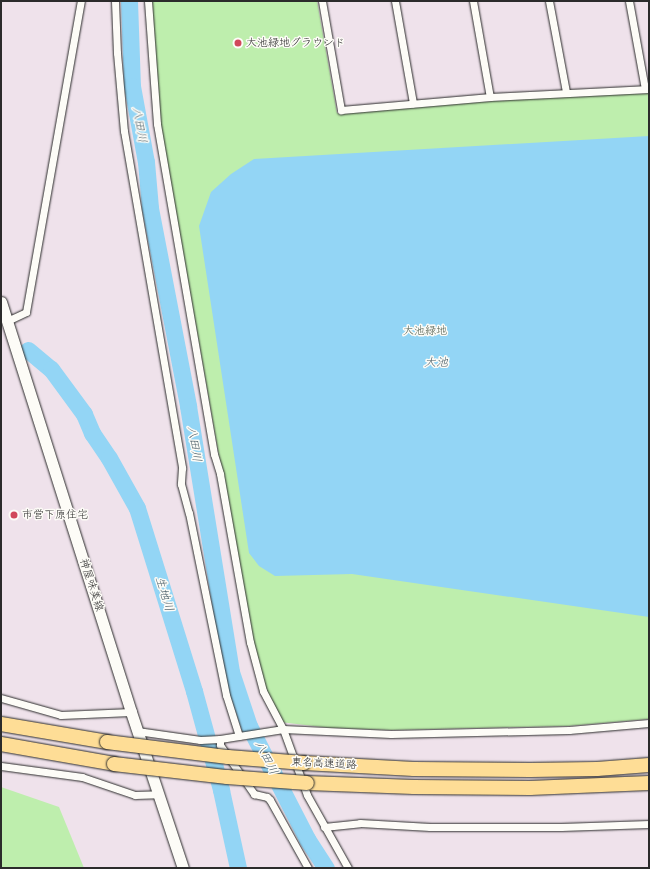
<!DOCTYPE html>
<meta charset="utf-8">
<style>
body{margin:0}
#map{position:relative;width:650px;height:869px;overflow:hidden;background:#efe2eb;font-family:"Balsamiq Sans","Klee One",sans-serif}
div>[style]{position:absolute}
.green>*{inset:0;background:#beeead}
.water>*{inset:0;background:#93d5f5}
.river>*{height:17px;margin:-8.5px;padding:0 8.5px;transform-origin:8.5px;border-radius:8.5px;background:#93d5f5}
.roads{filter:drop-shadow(0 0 1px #2b2b2b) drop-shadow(0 0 1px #2b2b2b)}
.minor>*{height:7px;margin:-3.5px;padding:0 3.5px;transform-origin:3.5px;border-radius:3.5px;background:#fdfcf7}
.secondary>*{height:11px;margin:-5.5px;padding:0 5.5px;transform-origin:5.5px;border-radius:5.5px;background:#fdfcf7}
.motorway>*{height:14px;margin:-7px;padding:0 7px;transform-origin:7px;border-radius:7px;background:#fedd96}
.bridges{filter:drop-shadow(0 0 1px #2b2b2b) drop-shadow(0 0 1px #2b2b2b)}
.motorway-bridge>*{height:14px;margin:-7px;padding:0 7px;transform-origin:7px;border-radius:7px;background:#fedd96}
.dots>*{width:11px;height:11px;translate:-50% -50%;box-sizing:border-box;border:2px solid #fdfcf7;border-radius:50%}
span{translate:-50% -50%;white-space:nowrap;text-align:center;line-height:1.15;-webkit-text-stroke:3px #fdfcf7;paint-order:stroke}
.poi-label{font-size:11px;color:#2b2b2b}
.left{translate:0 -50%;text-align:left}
.park-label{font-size:11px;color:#505c4c}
.street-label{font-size:11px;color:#2b2b2b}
.water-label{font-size:12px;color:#4a5e68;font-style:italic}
.frame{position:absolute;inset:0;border:2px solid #2b2b2b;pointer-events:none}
</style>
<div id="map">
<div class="green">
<i style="clip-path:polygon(152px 1px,317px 1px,337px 113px,560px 96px,649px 93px,649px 719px,568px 726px,392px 730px,330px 728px,280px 722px,265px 689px,252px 642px,242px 586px,161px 128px)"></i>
<i style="clip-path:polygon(1px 787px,59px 807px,84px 868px,1px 868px)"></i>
</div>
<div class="water">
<i style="clip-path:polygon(649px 136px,649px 617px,352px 574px,275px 576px,259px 566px,249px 553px,199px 226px,211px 192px,231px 174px,254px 159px)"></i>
</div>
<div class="river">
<i style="left:129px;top:1px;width:85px;rotate:88deg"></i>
<i style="left:132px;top:86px;width:77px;rotate:79.6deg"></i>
<i style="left:146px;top:162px;width:46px;rotate:85deg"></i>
<i style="left:150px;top:208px;width:202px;rotate:79.1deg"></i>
<i style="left:188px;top:406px;width:269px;rotate:80.8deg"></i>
<i style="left:231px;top:672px;width:57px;rotate:71.6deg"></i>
<i style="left:249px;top:726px;width:127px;rotate:62.8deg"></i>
<i style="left:307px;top:839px;width:35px;rotate:57deg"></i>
<i style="left:28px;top:350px;width:30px;rotate:40deg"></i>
<i style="left:51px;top:369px;width:56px;rotate:53.7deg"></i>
<i style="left:84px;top:414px;width:21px;rotate:67deg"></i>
<i style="left:92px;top:433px;width:30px;rotate:56deg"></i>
<i style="left:109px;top:458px;width:57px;rotate:60.8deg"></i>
<i style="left:137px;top:508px;width:192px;rotate:72.7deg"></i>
<i style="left:194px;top:691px;width:103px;rotate:74.7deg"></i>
<i style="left:221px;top:790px;width:80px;rotate:77.7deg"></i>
</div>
<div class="roads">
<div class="minor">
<i style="left:115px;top:1px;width:52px;rotate:87.8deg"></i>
<i style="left:117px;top:53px;width:78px;rotate:84.9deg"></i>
<i style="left:124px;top:131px;width:342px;rotate:80.2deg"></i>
<i style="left:182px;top:468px;width:16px;rotate:94deg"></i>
<i style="left:181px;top:484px;width:30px;rotate:75deg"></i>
<i style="left:189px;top:513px;width:186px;rotate:78.5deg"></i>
<i style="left:226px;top:695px;width:43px;rotate:72.4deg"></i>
<i style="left:148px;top:1px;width:123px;rotate:85.8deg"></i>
<i style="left:157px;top:124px;width:335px;rotate:80.2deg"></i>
<i style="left:214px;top:454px;width:21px;rotate:73deg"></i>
<i style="left:220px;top:474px;width:171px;rotate:79.9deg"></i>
<i style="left:250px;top:642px;width:51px;rotate:75.1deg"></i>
<i style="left:263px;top:691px;width:43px;rotate:62.2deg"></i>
<i style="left:283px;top:729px;width:70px;rotate:70deg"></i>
<i style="left:307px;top:795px;width:84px;rotate:60.7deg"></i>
<i style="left:322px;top:1px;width:111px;rotate:80.1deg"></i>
<i style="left:341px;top:110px;width:150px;rotate:-5deg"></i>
<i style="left:490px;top:97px;width:159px;rotate:-2.9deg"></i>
<i style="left:395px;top:1px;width:104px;rotate:80deg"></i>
<i style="left:473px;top:1px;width:97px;rotate:80deg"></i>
<i style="left:549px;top:1px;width:93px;rotate:79.4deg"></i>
<i style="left:629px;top:1px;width:89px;rotate:79.7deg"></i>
<i style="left:7px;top:321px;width:21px;rotate:-25deg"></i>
<i style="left:26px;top:312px;width:316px;rotate:-80deg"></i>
<i style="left:1px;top:698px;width:62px;rotate:15.8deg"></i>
<i style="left:61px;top:715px;width:70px;rotate:-2.5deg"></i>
<i style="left:137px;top:731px;width:64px;rotate:8.1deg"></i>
<i style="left:200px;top:740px;width:20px;rotate:-3deg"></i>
<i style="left:220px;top:739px;width:64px;rotate:-9deg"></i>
<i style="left:283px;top:729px;width:108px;rotate:2.7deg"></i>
<i style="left:391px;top:734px;width:178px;rotate:-1.3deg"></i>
<i style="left:569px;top:730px;width:80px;rotate:-5deg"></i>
<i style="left:220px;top:739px;width:6px;rotate:90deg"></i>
<i style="left:220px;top:745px;width:60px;rotate:55.2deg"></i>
<i style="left:254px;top:794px;width:13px;rotate:13deg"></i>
<i style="left:267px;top:797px;width:4px;rotate:45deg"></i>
<i style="left:270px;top:800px;width:78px;rotate:60.8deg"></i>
<i style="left:1px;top:766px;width:82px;rotate:7.7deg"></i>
<i style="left:82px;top:777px;width:56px;rotate:18.8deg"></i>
<i style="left:135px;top:795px;width:23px;rotate:-2deg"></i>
<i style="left:324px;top:827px;width:36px;rotate:-6deg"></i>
<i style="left:360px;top:823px;width:70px;rotate:3.3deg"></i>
<i style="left:430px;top:827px;width:131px"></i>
<i style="left:561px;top:827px;width:88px;rotate:-2deg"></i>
</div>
<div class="secondary">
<i style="left:1px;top:302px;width:430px;rotate:72.4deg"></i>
<i style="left:131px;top:712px;width:164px;rotate:71.6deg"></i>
</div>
<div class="motorway">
<i style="left:1px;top:724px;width:108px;rotate:9.6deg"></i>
<i style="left:1px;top:744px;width:115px;rotate:10deg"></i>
<i style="left:304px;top:763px;width:110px;rotate:3.1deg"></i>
<i style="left:414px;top:769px;width:116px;rotate:0.5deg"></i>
<i style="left:530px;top:770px;width:67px;rotate:-0.9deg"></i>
<i style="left:597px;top:769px;width:52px;rotate:-4.4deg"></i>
<i style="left:307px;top:783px;width:107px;rotate:2.1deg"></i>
<i style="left:414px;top:787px;width:116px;rotate:0.5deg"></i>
<i style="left:530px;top:788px;width:119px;rotate:-2.4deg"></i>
</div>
</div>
<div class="bridges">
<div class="motorway-bridge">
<i style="left:107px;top:742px;width:122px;rotate:7.1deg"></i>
<i style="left:228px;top:757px;width:76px;rotate:4.5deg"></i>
<i style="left:114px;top:764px;width:114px;rotate:6.6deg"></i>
<i style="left:227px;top:777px;width:80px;rotate:4.3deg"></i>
</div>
</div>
<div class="dots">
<i style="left:238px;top:43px;background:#d1495b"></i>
<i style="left:14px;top:515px;background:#d1495b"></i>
</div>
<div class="poi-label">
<span class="left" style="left:246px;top:43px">大池緑地グラウンド</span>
<span class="left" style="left:22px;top:515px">市営下原住宅</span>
</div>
<div class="park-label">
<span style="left:425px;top:331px">大池緑地</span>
</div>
<div class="street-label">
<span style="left:91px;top:585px;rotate:72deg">神屋味美線</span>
<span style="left:324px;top:764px;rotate:3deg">東名高速道路</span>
</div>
<div class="water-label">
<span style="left:139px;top:125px;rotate:80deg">八田川</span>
<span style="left:436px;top:363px">大池</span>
<span style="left:194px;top:444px;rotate:81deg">八田川</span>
<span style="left:164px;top:594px;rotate:73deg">生地川</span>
<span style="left:266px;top:758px;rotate:63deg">八田川</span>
</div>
<div class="frame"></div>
</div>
